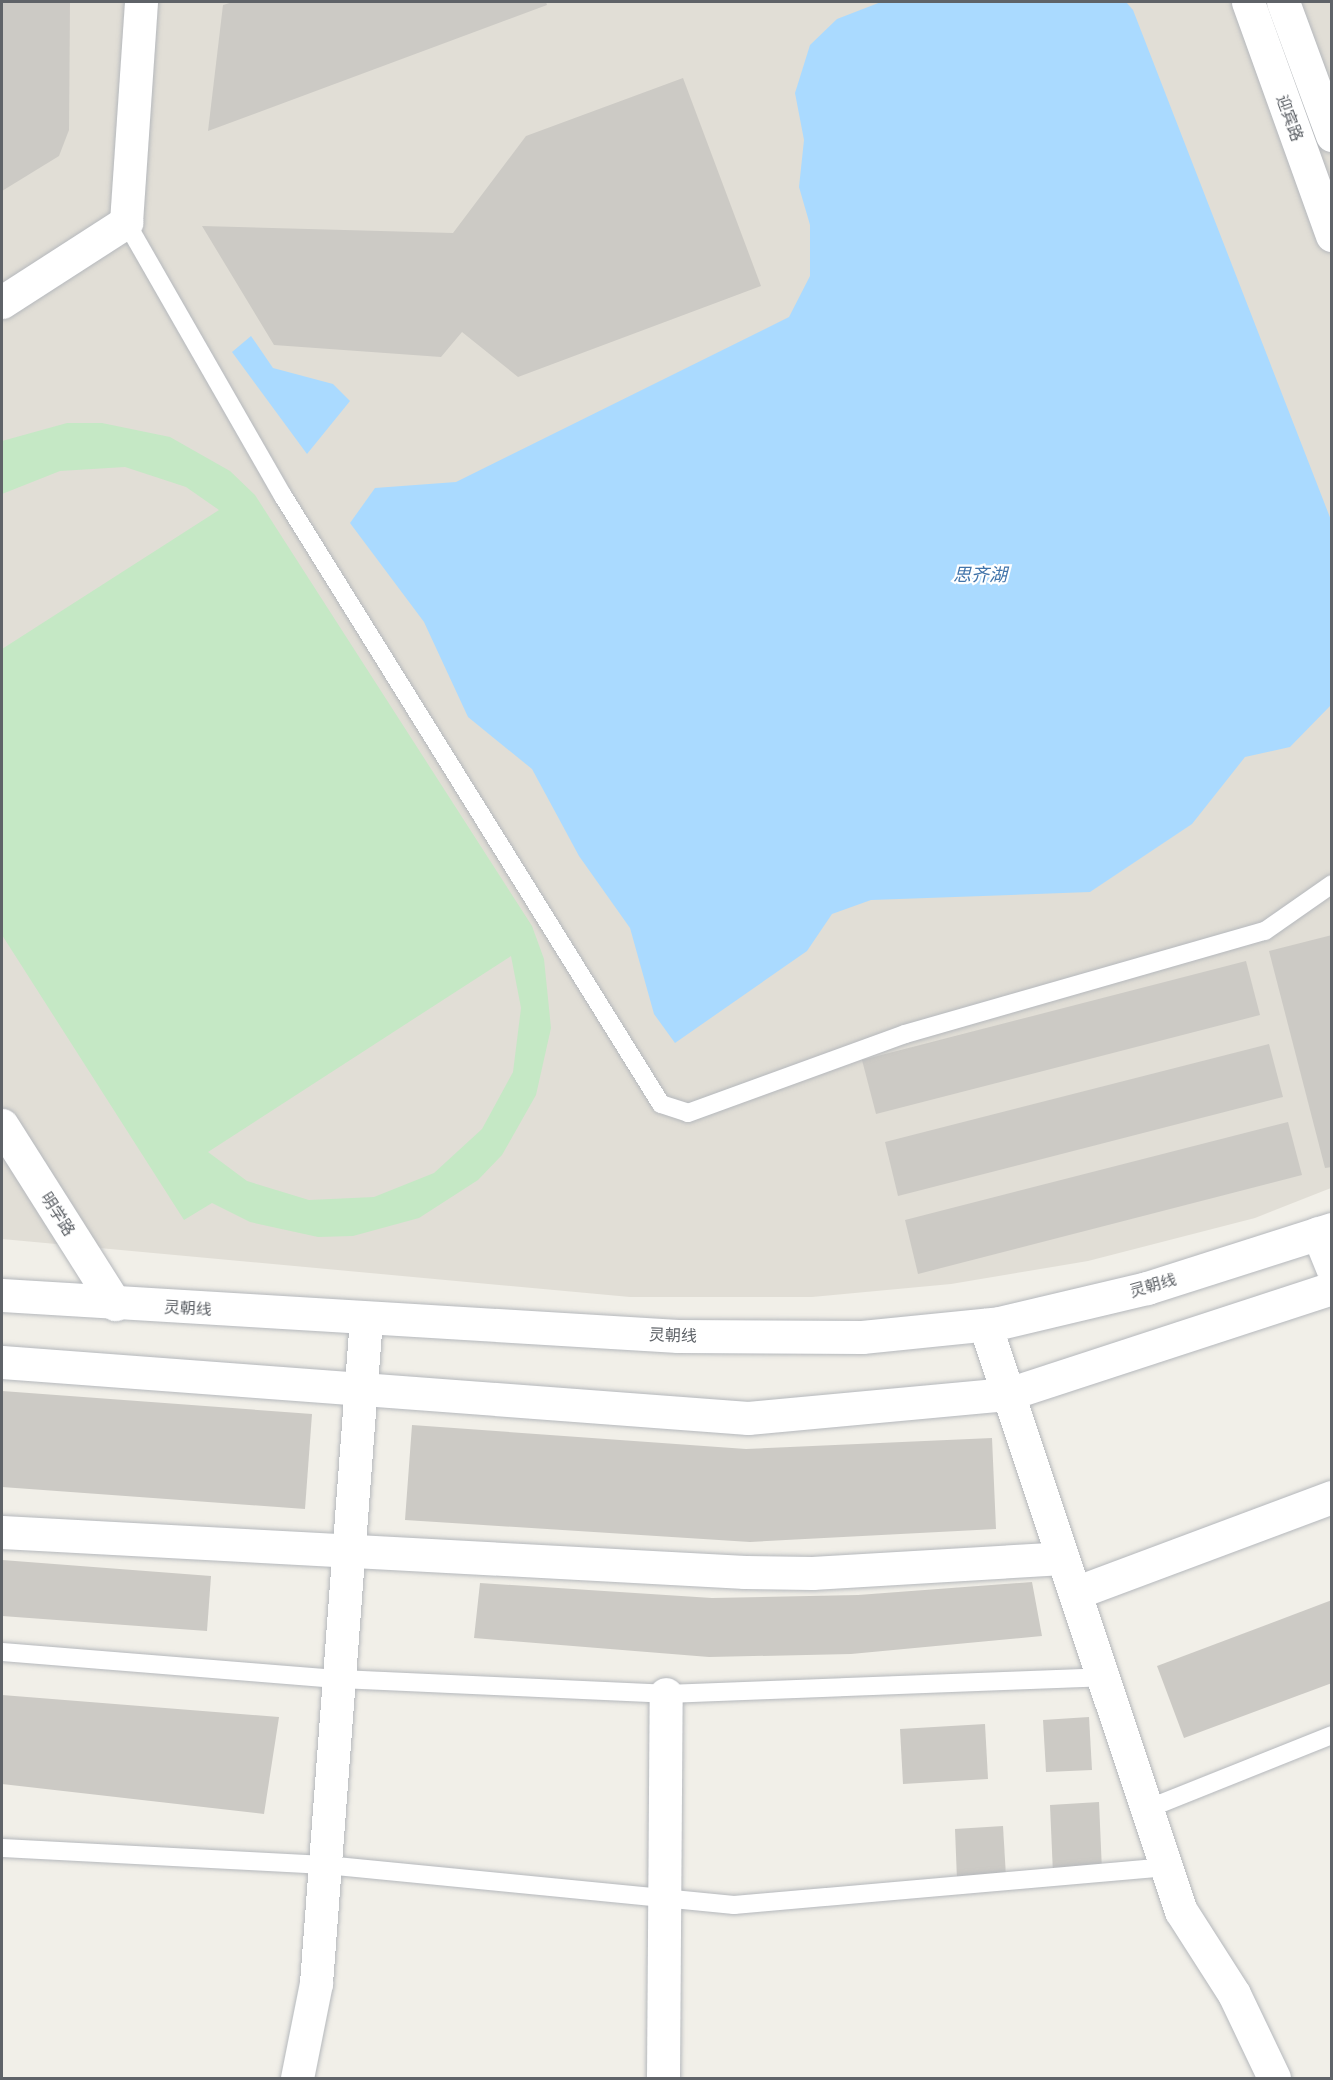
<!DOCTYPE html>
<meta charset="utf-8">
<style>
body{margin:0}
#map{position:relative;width:1333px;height:2080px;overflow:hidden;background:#f1efe8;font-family:Ubuntu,"Noto Sans SC",sans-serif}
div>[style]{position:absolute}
.education>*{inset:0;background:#e1ded6}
.green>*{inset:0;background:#c5e8c5}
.water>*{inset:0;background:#aadaff}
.building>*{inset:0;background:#cccac5}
.roads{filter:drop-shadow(0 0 2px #b5b8bc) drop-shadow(0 0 2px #b5b8bc)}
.service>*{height:18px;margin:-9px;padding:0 9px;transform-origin:9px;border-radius:9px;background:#fff}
.minor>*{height:33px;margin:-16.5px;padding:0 16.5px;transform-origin:16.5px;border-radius:16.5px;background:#fff}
.secondary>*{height:33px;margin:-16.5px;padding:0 16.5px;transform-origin:16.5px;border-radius:16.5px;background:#fff}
span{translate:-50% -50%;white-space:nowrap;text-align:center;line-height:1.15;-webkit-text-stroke:4.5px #fff;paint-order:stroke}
.street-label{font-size:16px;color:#5f6368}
.water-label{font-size:18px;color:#4174aa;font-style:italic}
.frame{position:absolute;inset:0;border:3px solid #5f6368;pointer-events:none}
</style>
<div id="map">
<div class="education">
<i style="clip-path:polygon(2px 2px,1331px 2px,1331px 1188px,1255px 1218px,1088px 1261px,951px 1284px,812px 1297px,630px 1297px,2px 1239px)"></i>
</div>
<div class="green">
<i style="clip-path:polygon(evenodd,67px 423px,102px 423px,170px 437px,230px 471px,255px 495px,532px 926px,544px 959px,551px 1028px,536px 1095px,502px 1155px,478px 1180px,419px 1218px,353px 1236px,318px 1237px,250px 1222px,212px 1203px,184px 1220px,2px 935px,2px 649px,219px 510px,186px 487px,125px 467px,60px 471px,2px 494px,2px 441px,67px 423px,511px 956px,521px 1008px,513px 1072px,482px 1129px,434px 1173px,374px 1197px,309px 1200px,247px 1181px,208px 1152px,511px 956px)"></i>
</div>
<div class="water">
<i style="clip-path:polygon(881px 2px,1126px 2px,1133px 10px,1331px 520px,1331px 705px,1290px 747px,1245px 757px,1192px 824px,1090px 892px,871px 900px,832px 914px,807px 951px,675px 1043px,654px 1014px,630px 928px,579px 856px,532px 769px,468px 717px,424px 622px,350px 523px,375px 488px,456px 482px,789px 317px,810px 276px,810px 225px,799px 187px,804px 140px,795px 93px,810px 45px,837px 19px)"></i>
<i style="clip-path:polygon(251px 336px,273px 368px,333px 384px,350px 401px,307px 454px,232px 352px)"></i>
</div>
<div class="building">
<i style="clip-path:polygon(2px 2px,70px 2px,69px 130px,59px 156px,2px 191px)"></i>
<i style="clip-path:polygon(233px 2px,546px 2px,547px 5px,208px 131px,223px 5px)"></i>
<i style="clip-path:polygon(683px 78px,761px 286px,518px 377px,462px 332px,441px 357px,274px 345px,202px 226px,453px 233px,526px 136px)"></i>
<i style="clip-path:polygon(1332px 935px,1332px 1167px,1325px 1168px,1269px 951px)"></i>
<i style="clip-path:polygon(1246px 961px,1260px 1015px,876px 1114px,862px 1060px)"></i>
<i style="clip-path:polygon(1269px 1044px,1283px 1097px,898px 1196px,885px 1142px)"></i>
<i style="clip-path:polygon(1288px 1122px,1302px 1175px,918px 1274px,905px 1220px)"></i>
<i style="clip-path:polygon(2px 1391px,312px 1414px,305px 1509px,2px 1487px)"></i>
<i style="clip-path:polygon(412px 1425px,746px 1449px,992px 1438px,996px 1529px,750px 1542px,405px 1520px)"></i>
<i style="clip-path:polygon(2px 1560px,211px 1576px,207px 1631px,2px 1616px)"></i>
<i style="clip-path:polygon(1032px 1582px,1042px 1636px,851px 1654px,709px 1657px,474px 1638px,480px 1583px,712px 1598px,858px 1595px)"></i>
<i style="clip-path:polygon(1332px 1600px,1332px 1683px,1184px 1738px,1157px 1666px)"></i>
<i style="clip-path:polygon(2px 1695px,279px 1717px,264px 1814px,2px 1784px)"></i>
<i style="clip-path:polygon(1089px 1717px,1092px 1770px,1046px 1772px,1043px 1720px)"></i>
<i style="clip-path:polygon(985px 1724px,988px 1779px,903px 1784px,900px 1729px)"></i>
<i style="clip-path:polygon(1099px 1802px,1102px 1871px,1053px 1874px,1050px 1805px)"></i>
<i style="clip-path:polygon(1003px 1826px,1006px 1877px,957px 1880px,955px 1829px)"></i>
</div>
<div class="roads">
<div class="service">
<i style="left:126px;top:222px;width:316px;rotate:60.2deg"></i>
<i style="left:283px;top:496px;width:716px;rotate:58.13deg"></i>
<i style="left:661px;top:1104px;width:28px;rotate:18deg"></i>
<i style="left:688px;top:1113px;width:231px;rotate:-20deg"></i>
<i style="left:905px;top:1034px;width:374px;rotate:-16deg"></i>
<i style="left:1265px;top:931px;width:82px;rotate:-35deg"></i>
<i style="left:2px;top:1652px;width:339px;rotate:4.6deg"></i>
<i style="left:340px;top:1679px;width:326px;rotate:2.6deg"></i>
<i style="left:666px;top:1694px;width:437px;rotate:-2.2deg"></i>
<i style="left:1147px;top:1809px;width:199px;rotate:-21.8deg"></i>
<i style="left:2px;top:1848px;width:324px;rotate:3deg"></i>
<i style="left:326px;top:1865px;width:410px;rotate:5.6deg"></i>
<i style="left:734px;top:1905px;width:435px;rotate:-5deg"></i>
</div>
<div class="minor">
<i style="left:1248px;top:2px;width:248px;rotate:70.2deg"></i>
<i style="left:1283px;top:2px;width:142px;rotate:69.8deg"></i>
<i style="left:2px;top:302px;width:148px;rotate:-32.8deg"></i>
<i style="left:126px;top:222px;width:221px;rotate:-86.1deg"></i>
<i style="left:2px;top:1125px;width:212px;rotate:57.7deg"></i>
<i style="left:1318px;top:1233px;width:37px;rotate:68deg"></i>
<i style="left:985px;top:1325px;width:618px;rotate:71.51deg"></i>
<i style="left:1181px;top:1911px;width:98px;rotate:57.4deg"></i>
<i style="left:1234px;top:1994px;width:93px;rotate:64.5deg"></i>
<i style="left:2px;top:1362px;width:748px;rotate:4.29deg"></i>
<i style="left:748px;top:1418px;width:261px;rotate:-5.3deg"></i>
<i style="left:1008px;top:1394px;width:341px;rotate:-18.1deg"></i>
<i style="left:2px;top:1532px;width:744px;rotate:3.08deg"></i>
<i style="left:745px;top:1572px;width:67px;rotate:0.9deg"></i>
<i style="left:812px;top:1573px;width:251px;rotate:-3.4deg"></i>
<i style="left:1075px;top:1593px;width:274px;rotate:-20.5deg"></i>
<i style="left:297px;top:2078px;width:97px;rotate:-78.7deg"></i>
<i style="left:316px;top:1983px;width:667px;rotate:-85.7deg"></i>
<i style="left:663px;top:2078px;width:384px;rotate:-89.6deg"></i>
</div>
<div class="secondary">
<i style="left:2px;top:1295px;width:677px;rotate:3.47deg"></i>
<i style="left:678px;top:1336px;width:184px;rotate:0.3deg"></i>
<i style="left:862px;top:1337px;width:138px;rotate:-5.8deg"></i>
<i style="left:999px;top:1323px;width:152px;rotate:-13.3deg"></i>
<i style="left:1147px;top:1288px;width:194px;rotate:-17.7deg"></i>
</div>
</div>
<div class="street-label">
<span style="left:1290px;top:118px;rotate:70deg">迎宾路</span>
<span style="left:58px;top:1214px;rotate:57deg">明学路</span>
<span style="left:1153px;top:1285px;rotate:-16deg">灵朝线</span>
<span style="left:188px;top:1308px;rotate:3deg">灵朝线</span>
<span style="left:673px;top:1335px;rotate:2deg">灵朝线</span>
</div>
<div class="water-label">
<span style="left:980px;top:574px">思齐湖</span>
</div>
<div class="frame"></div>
</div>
